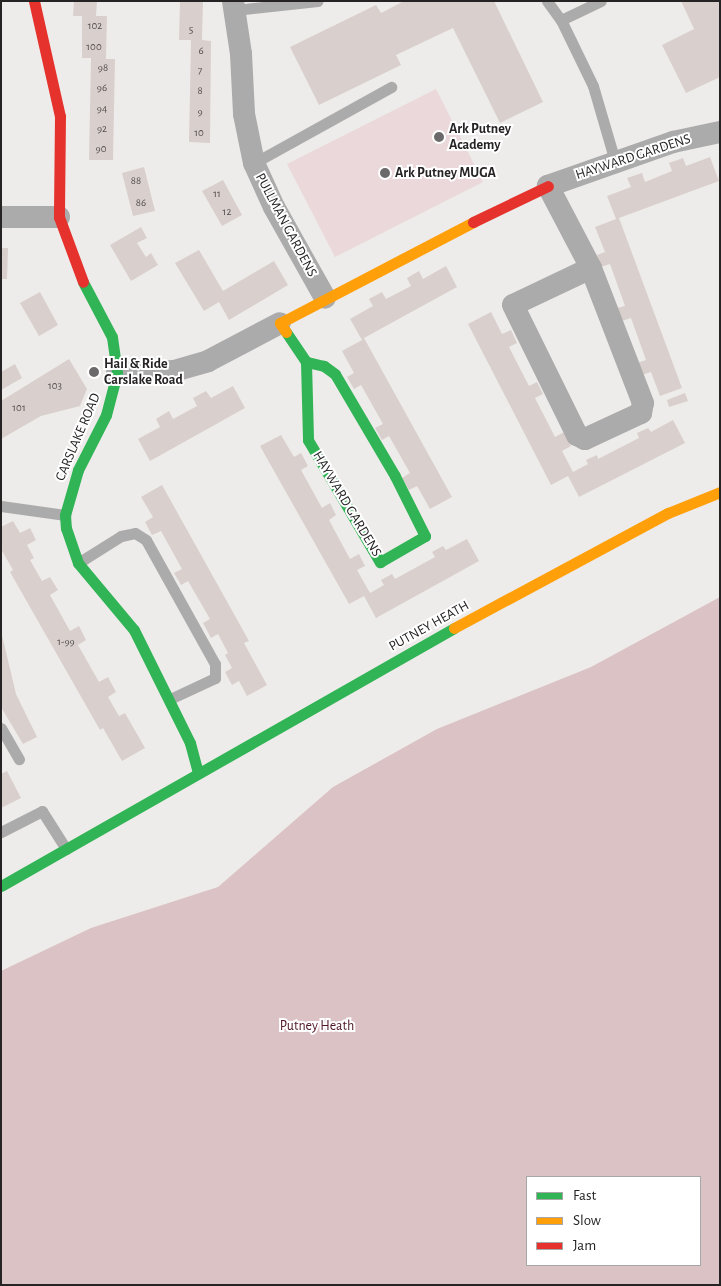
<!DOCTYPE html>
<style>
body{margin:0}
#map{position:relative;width:721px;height:1286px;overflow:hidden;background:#eeecea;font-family:"Alegreya Sans",sans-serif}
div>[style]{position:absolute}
.green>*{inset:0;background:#ead8da}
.forest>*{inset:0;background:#dbc2c4}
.building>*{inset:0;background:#d9cfcc}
.lane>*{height:11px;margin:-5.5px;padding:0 5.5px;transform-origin:5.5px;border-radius:5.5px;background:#acabab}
.street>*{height:22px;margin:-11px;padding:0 11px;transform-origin:11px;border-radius:11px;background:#acabab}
.fast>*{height:11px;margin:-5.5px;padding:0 5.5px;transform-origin:5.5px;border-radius:5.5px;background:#30b455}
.slow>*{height:11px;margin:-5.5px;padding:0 5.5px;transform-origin:5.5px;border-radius:5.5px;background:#ff9f0a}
.jam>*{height:11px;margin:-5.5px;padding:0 5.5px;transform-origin:5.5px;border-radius:5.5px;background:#e5322d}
.dots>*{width:14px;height:14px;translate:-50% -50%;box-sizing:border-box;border:2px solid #fff;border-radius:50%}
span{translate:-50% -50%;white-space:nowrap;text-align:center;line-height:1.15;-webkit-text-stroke:4px #fff;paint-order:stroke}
.number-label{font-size:11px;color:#524e4d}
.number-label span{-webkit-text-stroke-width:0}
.poi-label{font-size:14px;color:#252323;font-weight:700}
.left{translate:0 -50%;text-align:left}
.street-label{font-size:14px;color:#252323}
.park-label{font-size:14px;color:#4e1623}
.frame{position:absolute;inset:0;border:2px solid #252323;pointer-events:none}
.legend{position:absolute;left:526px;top:1176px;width:175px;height:90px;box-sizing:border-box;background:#fff;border:1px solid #a8a7a7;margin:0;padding:6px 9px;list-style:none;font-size:15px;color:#252323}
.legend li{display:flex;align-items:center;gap:10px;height:25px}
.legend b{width:25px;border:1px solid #a8a7a7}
</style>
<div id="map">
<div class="green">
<i style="clip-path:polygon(436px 89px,483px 182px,335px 257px,287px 164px)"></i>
</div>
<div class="forest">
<i style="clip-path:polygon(evenodd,720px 597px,720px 1285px,1px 1285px,1px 971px,91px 928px,218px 887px,333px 787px,437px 729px,591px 667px,720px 597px,527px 1177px,700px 1177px,700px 1265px,527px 1265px,527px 1177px)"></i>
</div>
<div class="building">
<i style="clip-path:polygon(74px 1px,97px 1px,96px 16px,107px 16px,106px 59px,115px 59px,113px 160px,89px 160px,91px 58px,82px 58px,82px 16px,73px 16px)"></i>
<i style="clip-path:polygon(180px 1px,203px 1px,202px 40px,211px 41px,210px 143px,189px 142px,191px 40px,179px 40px)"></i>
<i style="clip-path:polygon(404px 1px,494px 1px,543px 102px,500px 123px,453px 28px,396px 55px,401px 65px,319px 105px,290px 47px,376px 5px,381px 13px)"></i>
<i style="clip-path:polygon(681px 1px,720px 1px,720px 77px,686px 93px,662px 45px,694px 29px)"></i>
<i style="clip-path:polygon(710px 157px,719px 181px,619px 218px,682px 388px,660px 396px,651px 372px,642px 375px,637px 363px,646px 360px,631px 318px,622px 321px,617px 308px,625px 306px,610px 264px,601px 267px,597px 255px,605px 252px,595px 227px,616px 219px,607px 196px,631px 187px,627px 178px,642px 173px,645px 182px,672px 171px,669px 163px,683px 158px,686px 166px)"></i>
<i style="clip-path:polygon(144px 167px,155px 211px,133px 216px,122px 173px)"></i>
<i style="clip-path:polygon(223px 180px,242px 215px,222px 226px,202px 191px)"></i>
<i style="clip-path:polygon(141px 227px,147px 238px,137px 243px,146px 257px,151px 253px,158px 265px,131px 281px,110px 245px)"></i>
<i style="clip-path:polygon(1px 248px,8px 248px,7px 279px,1px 279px)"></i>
<i style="clip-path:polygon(199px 250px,223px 291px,274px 261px,288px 285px,229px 320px,219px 302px,204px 311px,175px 263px)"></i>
<i style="clip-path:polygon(446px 266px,457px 287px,364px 338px,452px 497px,430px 509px,417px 486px,409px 490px,402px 478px,410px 473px,389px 436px,382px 440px,375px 428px,383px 424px,361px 385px,354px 389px,347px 377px,354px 373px,342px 351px,362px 340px,350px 319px,373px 306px,369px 299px,382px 292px,386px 299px,411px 286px,407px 278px,419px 271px,423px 279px)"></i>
<i style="clip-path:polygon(40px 292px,58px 325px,39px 336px,20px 303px)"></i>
<i style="clip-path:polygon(491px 312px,502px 334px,511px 330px,517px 343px,509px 347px,529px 386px,537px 382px,543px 394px,535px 398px,555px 437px,564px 432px,571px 446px,562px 451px,573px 472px,588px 464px,586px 460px,597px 455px,598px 459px,639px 438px,637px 433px,648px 428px,651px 432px,673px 420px,685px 443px,579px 497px,568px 476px,551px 485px,468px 324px)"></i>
<i style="clip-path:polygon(69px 359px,87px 389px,80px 406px,41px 416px,1px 439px,1px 401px)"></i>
<i style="clip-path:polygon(15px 364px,22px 378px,1px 390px,1px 372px)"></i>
<i style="clip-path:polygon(233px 386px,245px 408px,150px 461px,138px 439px,160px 427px,156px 419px,169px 411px,173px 419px,197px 406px,193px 398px,206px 391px,211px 398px)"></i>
<i style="clip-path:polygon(685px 393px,688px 401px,669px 407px,667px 400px)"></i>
<i style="clip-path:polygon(281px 435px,294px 457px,301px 453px,308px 466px,301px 470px,322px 508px,330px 503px,336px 515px,329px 520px,350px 559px,359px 554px,365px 566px,357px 570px,370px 593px,384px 585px,381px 580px,392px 574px,395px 579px,435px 557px,432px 552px,443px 546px,446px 550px,467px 539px,479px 561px,376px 618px,364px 596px,349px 604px,260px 446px)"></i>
<i style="clip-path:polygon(162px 485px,249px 641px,244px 643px,267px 685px,247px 696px,239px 681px,232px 685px,225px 672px,232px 668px,225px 655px,228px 653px,218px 634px,211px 638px,203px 623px,210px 619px,188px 581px,181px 585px,174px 573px,182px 569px,161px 531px,152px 535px,145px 522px,153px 517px,141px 497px)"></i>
<i style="clip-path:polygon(13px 521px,20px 533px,30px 528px,36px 540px,27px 545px,34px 558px,30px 560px,42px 581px,50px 577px,58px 590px,50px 595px,70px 631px,79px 626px,86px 640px,78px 645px,99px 682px,108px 677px,116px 692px,108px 697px,119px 716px,125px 713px,145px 748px,122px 761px,103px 728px,100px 730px,10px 572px,13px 570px,1px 549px,1px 527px)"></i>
<i style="clip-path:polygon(2px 635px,16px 694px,37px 737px,23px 744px,1px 707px)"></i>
<i style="clip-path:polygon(7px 771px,21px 798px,1px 808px,1px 774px)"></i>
</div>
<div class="lane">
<i style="left:547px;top:1px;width:24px;rotate:54deg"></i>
<i style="left:561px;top:20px;width:73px;rotate:64.1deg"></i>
<i style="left:593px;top:86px;width:78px;rotate:73.7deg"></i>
<i style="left:235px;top:10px;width:83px;rotate:-6.2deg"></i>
<i style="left:561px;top:20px;width:44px;rotate:-25.4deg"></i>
<i style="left:254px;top:163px;width:157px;rotate:-29deg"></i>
<i style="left:1px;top:506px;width:65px;rotate:8deg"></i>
<i style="left:78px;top:563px;width:51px;rotate:-32.1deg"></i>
<i style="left:121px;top:536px;width:14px;rotate:-12deg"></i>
<i style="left:135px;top:533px;width:13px;rotate:32deg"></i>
<i style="left:146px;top:540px;width:142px;rotate:60.9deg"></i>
<i style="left:215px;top:664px;width:14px;rotate:90deg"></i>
<i style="left:215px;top:678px;width:50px;rotate:155deg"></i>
<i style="left:1px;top:728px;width:36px;rotate:60deg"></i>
<i style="left:1px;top:832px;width:46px;rotate:-27.1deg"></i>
<i style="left:42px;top:811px;width:45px;rotate:57.7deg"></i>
</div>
<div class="street">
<i style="left:233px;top:1px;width:54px;rotate:81.4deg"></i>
<i style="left:241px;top:54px;width:60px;rotate:87.1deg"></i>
<i style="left:244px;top:114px;width:50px;rotate:78.5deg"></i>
<i style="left:254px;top:163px;width:48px;rotate:65.6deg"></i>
<i style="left:274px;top:207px;width:104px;rotate:60.7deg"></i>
<i style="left:1px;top:217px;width:58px"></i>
<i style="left:591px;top:268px;width:86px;rotate:154.6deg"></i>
<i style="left:513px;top:305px;width:145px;rotate:63.8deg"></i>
<i style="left:577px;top:435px;width:9px;rotate:27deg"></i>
<i style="left:585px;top:439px;width:62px;rotate:-24.9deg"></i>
<i style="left:641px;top:413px;width:10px;rotate:-79deg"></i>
<i style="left:643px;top:403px;width:145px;rotate:-111.1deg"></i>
<i style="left:591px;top:268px;width:93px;rotate:-117.7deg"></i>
<i style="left:548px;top:186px;width:133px;rotate:-19.4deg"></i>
<i style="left:673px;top:142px;width:48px;rotate:-12deg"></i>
<i style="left:117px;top:373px;width:57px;rotate:-2deg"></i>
<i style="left:174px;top:371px;width:35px;rotate:-16deg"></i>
<i style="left:208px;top:361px;width:81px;rotate:-27.8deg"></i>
</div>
<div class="fast">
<i style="left:83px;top:282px;width:62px;rotate:62.2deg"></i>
<i style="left:112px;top:337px;width:36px;rotate:82deg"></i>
<i style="left:117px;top:373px;width:43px;rotate:104.7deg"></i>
<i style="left:106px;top:415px;width:62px;rotate:117deg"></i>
<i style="left:78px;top:470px;width:47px;rotate:106.1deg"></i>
<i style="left:65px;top:515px;width:13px;rotate:86deg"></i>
<i style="left:66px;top:528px;width:37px;rotate:71deg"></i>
<i style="left:78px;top:563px;width:87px;rotate:50.1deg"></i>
<i style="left:134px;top:630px;width:126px;rotate:63.6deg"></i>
<i style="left:190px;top:743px;width:31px;rotate:75deg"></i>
<i style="left:286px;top:332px;width:36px;rotate:56deg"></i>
<i style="left:306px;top:362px;width:78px;rotate:88.5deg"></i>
<i style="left:308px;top:440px;width:142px;rotate:59.5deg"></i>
<i style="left:380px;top:562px;width:52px;rotate:-30deg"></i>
<i style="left:425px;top:536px;width:67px;rotate:-116.6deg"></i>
<i style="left:395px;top:476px;width:118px;rotate:-120.5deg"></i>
<i style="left:335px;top:374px;width:14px;rotate:-144deg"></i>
<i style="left:324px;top:366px;width:18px;rotate:-167deg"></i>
<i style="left:1px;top:886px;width:521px;rotate:-29.66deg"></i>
</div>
<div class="slow">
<i style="left:286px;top:332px;width:11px;rotate:-124deg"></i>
<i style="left:280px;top:323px;width:218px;rotate:-27.6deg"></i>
<i style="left:454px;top:628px;width:243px;rotate:-28.3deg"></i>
<i style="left:668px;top:513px;width:56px;rotate:-22deg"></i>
</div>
<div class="jam">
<i style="left:34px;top:1px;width:118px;rotate:77.3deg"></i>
<i style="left:60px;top:116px;width:101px;rotate:90.6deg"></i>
<i style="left:59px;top:217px;width:69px;rotate:69.7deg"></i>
<i style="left:473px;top:222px;width:83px;rotate:-25.6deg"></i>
</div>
<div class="dots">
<i style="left:439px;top:137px;background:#6b6969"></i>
<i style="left:385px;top:173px;background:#6b6969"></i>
<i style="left:94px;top:372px;background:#6b6969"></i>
</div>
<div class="number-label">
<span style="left:95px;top:26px">102</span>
<span style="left:191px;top:30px">5</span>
<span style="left:94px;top:47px">100</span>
<span style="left:201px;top:51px">6</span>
<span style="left:103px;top:68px">98</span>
<span style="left:200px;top:71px">7</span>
<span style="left:102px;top:88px">96</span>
<span style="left:200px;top:91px">8</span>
<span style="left:102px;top:109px">94</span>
<span style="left:200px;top:112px">9</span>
<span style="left:102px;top:129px">92</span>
<span style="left:199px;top:133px">10</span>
<span style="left:101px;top:149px">90</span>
<span style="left:136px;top:181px">88</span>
<span style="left:217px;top:194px">11</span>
<span style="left:141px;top:203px">86</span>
<span style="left:227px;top:212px">12</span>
<span style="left:55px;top:386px">103</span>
<span style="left:19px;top:408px">101</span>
<span style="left:66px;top:642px">1-99</span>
</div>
<div class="poi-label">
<span class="left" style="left:449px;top:137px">Ark Putney<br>Academy</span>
<span class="left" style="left:395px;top:173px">Ark Putney MUGA</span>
<span class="left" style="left:104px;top:372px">Hail &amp; Ride<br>Carslake Road</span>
</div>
<div class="street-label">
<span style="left:633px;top:157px;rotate:-18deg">HAYWARD GARDENS</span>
<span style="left:286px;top:225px;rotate:62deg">PULLMAN GARDENS</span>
<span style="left:78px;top:437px;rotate:-67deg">CARSLAKE ROAD</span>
<span style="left:347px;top:504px;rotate:59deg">HAYWARD GARDENS</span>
<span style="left:429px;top:626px;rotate:-29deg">PUTNEY HEATH</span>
</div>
<div class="park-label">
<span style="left:317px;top:1026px">Putney Heath</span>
</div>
<div class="frame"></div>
<ul class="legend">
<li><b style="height:6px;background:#30b455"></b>Fast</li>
<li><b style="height:6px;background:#ff9f0a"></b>Slow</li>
<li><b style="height:6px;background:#e5322d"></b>Jam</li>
</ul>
</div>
